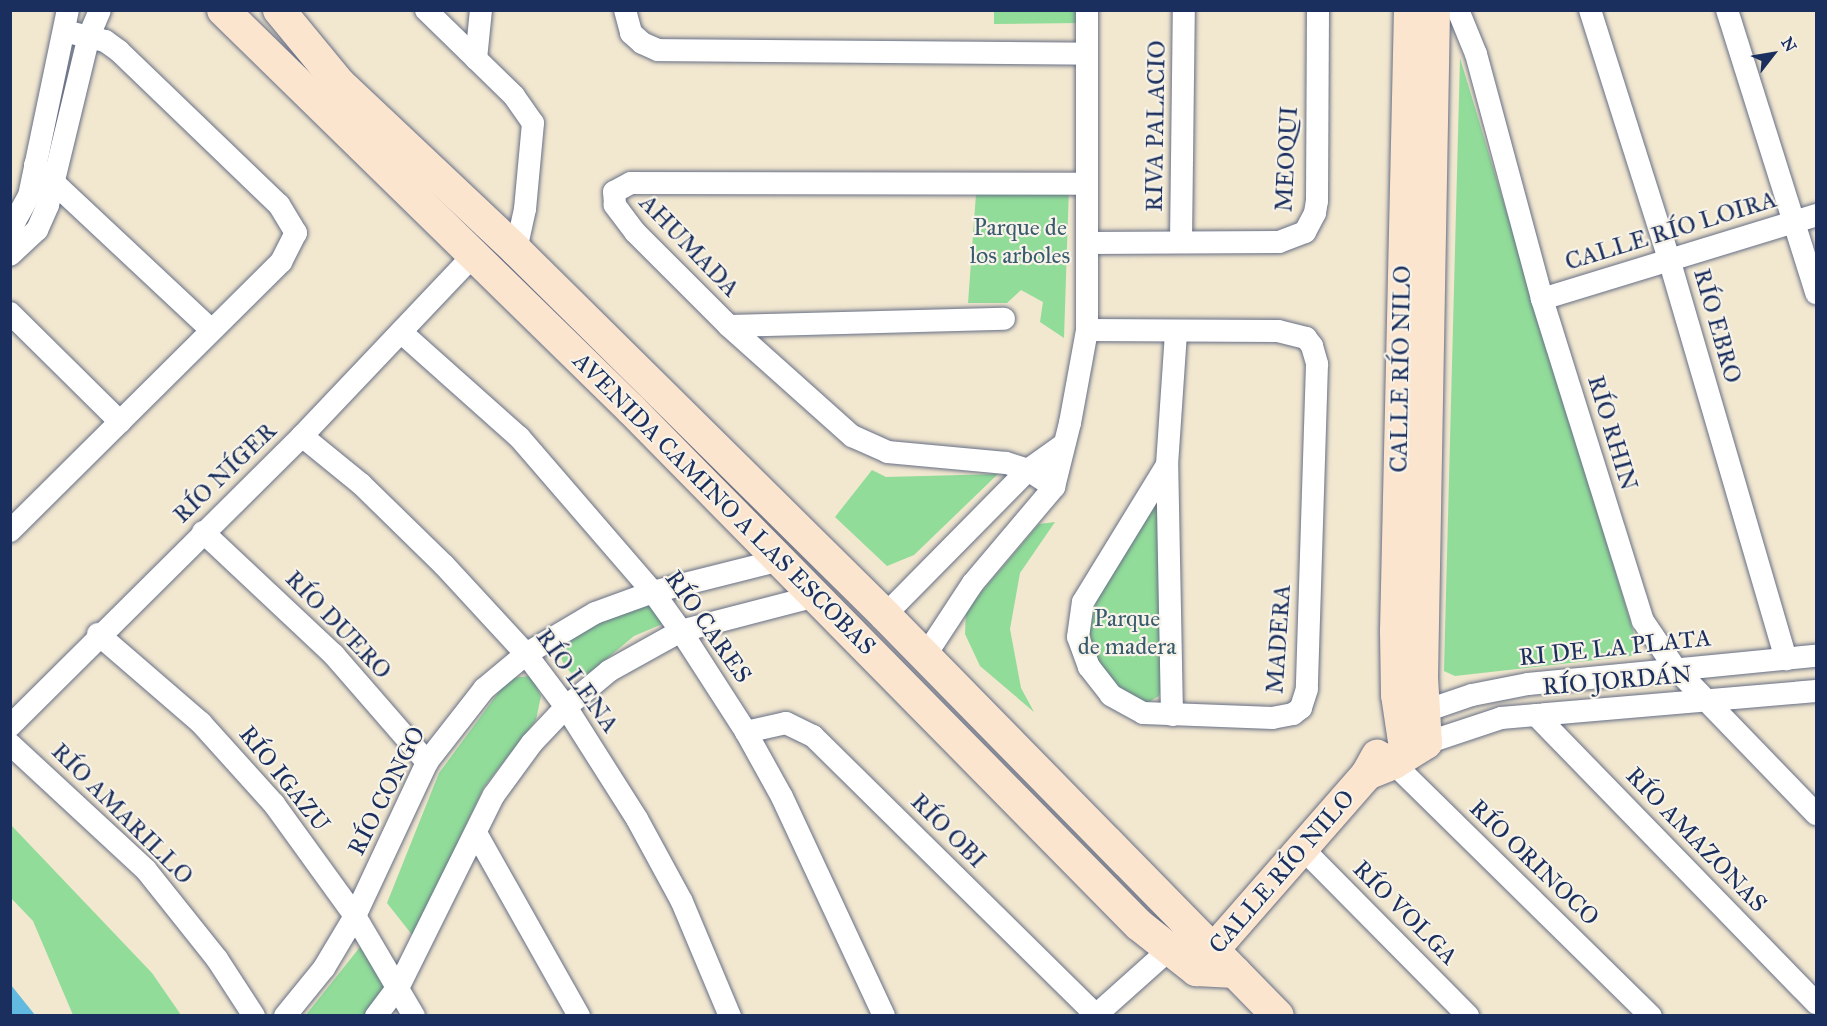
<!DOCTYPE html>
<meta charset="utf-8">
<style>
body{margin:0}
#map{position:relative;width:1827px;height:1026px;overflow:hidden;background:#f2e7cf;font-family:"IM FELL Great Primer",serif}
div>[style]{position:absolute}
.green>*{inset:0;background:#91dc99}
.water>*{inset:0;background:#63bae0}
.roads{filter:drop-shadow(0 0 2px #666f86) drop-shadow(0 0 2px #666f86)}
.street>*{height:22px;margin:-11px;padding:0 11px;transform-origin:11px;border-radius:11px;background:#fff}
.secondary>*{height:32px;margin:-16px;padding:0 16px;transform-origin:16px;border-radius:16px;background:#fce5cf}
span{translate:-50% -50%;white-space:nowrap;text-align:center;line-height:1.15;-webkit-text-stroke:4.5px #f7f3e8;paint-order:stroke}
.street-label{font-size:24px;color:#1b2f5e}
.park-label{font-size:24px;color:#385a6d}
.frame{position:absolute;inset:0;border:12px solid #1b2f5e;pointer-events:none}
.north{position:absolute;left:1743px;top:24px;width:60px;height:60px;-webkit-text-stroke:4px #f7f3e8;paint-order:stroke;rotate:59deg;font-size:16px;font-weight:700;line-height:24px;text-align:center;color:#1b2f5e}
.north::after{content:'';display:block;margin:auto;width:21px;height:27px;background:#1b2f5e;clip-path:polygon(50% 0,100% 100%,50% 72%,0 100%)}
</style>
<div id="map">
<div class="green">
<i style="clip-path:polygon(994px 11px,1079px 11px,1079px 23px,994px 24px)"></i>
<i style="clip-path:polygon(1460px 58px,1638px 647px,1631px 656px,1455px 676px,1444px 671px)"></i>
<i style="clip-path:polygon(1069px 186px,1064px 338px,1040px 322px,1043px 302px,1021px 290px,1007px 303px,968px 303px,976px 194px)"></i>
<i style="clip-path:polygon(872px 470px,886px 477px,998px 474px,914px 555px,887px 566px,835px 517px)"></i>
<i style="clip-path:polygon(1156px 505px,1162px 513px,1162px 685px,1159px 696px,1142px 706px,1117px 686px,1093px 656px,1088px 637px,1097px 599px,1151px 506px)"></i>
<i style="clip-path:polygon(1055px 522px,1020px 573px,1010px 629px,1021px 688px,1034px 712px,980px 666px,965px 634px,966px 610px,1039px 524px)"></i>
<i style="clip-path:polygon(648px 601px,667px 622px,634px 636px,586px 676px,573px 675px,564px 665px,558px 649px,567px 634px)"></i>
<i style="clip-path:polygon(531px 676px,541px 696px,536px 720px,484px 787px,413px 936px,387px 903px,439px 773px,509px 678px)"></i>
<i style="clip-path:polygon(11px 825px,152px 973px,181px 1015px,73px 1015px,33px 921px,11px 898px)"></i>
<i style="clip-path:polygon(364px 942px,393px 985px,368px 1015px,305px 1016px)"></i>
</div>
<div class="water">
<i style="clip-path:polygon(11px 985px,35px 1015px,11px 1015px)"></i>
</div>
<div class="roads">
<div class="street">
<i style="left:426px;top:10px;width:123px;rotate:44.3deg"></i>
<i style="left:514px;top:96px;width:33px;rotate:55deg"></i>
<i style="left:533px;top:123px;width:86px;rotate:95.3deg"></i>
<i style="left:525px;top:209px;width:42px;rotate:102.4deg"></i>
<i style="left:625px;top:10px;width:24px;rotate:75deg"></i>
<i style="left:631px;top:33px;width:15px;rotate:42deg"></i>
<i style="left:642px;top:43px;width:17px;rotate:24deg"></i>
<i style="left:658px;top:50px;width:428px;rotate:0.5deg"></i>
<i style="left:1458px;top:10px;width:48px;rotate:67.8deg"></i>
<i style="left:1476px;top:54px;width:254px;rotate:74.9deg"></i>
<i style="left:1542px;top:299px;width:337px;rotate:72.6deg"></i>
<i style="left:1643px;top:621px;width:57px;rotate:55.8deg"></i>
<i style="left:1675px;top:668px;width:203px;rotate:46deg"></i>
<i style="left:1590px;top:10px;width:261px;rotate:72.4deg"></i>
<i style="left:1669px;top:259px;width:417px;rotate:73.7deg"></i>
<i style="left:1727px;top:10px;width:297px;rotate:72.5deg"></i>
<i style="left:476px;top:59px;width:49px;rotate:-84.2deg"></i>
<i style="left:35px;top:165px;width:240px;rotate:43.1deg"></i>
<i style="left:10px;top:230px;width:39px;rotate:-61deg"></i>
<i style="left:29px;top:196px;width:190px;rotate:-78.2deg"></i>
<i style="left:1181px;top:241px;width:231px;rotate:-89.3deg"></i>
<i style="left:1087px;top:243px;width:192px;rotate:-0.3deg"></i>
<i style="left:1279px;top:242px;width:28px;rotate:-21deg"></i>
<i style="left:1305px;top:232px;width:21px;rotate:-62deg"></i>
<i style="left:1315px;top:213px;width:12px;rotate:-81deg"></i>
<i style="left:1317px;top:201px;width:191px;rotate:-89.7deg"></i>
<i style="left:10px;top:255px;width:37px;rotate:-43deg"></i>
<i style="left:37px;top:230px;width:27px;rotate:-66deg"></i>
<i style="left:48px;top:205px;width:174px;rotate:-76.4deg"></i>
<i style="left:89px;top:36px;width:28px;rotate:-67deg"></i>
<i style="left:1542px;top:299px;width:287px;rotate:-17deg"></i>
<i style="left:10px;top:313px;width:155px;rotate:44.7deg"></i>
<i style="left:729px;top:326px;width:275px;rotate:-1.5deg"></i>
<i style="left:1087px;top:330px;width:191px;rotate:0.3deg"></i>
<i style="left:1278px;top:331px;width:29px;rotate:14deg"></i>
<i style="left:1306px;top:338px;width:10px;rotate:53deg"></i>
<i style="left:1312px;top:346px;width:19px;rotate:74deg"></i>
<i style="left:1317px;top:364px;width:325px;rotate:91.8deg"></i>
<i style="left:1307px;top:689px;width:20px;rotate:108deg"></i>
<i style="left:1301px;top:708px;width:10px;rotate:143deg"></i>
<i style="left:1293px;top:714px;width:20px;rotate:169deg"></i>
<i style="left:1273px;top:718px;width:130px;rotate:-177.8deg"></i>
<i style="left:1143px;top:713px;width:37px;rotate:-151deg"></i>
<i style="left:1111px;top:695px;width:36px;rotate:-128deg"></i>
<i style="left:1089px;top:667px;width:32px;rotate:-110deg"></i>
<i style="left:1078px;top:637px;width:35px;rotate:-82deg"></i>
<i style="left:1083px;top:602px;width:161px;rotate:-58.5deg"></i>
<i style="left:401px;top:332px;width:158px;rotate:41.7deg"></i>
<i style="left:519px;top:437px;width:205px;rotate:49.2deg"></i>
<i style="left:653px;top:592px;width:48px;rotate:54.3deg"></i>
<i style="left:681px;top:631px;width:120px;rotate:57.2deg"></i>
<i style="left:746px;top:732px;width:74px;rotate:61deg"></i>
<i style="left:782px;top:797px;width:242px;rotate:65deg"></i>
<i style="left:302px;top:436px;width:76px;rotate:39.1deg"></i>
<i style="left:361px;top:484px;width:116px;rotate:44.3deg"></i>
<i style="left:444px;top:565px;width:121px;rotate:47.3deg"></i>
<i style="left:526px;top:654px;width:66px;rotate:53deg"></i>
<i style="left:566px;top:707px;width:133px;rotate:57.6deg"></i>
<i style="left:637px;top:819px;width:94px;rotate:61.5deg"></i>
<i style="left:682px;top:902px;width:124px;rotate:67.2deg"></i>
<i style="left:1054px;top:487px;width:31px;rotate:-147deg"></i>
<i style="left:1028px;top:470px;width:23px;rotate:-162deg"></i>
<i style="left:1006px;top:463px;width:119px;rotate:-174.7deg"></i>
<i style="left:888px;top:452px;width:39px;rotate:-156deg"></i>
<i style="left:852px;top:436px;width:165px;rotate:-138.2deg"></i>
<i style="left:729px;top:326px;width:133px;rotate:-135deg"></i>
<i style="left:635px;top:232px;width:34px;rotate:-127deg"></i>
<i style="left:615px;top:205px;width:13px;rotate:-94deg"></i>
<i style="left:614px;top:192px;width:19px;rotate:-28deg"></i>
<i style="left:631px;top:183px;width:456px;rotate:0.1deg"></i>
<i style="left:10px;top:531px;width:382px;rotate:-44.8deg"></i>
<i style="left:281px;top:262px;width:33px;rotate:-63deg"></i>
<i style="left:296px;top:233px;width:33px;rotate:-121deg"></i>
<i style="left:279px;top:205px;width:222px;rotate:-136.1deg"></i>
<i style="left:119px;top:51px;width:17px;rotate:-144deg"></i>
<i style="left:105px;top:41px;width:42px;rotate:-166.3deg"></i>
<i style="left:203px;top:532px;width:180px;rotate:43.2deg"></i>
<i style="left:334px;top:655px;width:142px;rotate:49deg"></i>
<i style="left:885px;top:615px;width:204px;rotate:-45.4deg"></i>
<i style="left:1028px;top:470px;width:43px;rotate:-35.5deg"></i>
<i style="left:98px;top:634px;width:136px;rotate:40.8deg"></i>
<i style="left:201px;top:723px;width:109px;rotate:48deg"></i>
<i style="left:274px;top:804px;width:138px;rotate:54.1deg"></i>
<i style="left:355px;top:916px;width:116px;rotate:59.5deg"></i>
<i style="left:925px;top:656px;width:87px;rotate:-56.7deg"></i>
<i style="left:973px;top:583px;width:126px;rotate:-49.8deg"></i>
<i style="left:1054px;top:487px;width:66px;rotate:-76deg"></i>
<i style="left:1070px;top:423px;width:95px;rotate:-79.6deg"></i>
<i style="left:1087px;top:330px;width:320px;rotate:-90deg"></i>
<i style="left:1422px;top:712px;width:53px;rotate:-18.8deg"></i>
<i style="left:1472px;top:695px;width:57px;rotate:-11.1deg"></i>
<i style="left:1528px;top:684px;width:289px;rotate:-5.6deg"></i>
<i style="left:1172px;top:715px;width:250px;rotate:-91.1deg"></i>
<i style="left:1167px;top:465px;width:132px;rotate:-86.1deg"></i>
<i style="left:1536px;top:715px;width:402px;rotate:45.8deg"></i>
<i style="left:10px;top:726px;width:412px;rotate:-44.8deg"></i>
<i style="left:302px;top:436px;width:250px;rotate:-46.5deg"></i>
<i style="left:746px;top:732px;width:41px;rotate:-12.7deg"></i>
<i style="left:786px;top:723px;width:30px;rotate:26deg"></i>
<i style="left:813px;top:736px;width:397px;rotate:44.6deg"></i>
<i style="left:1096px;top:1015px;width:114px;rotate:-41.8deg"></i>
<i style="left:1426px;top:743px;width:79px;rotate:-18.4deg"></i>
<i style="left:1501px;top:718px;width:316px;rotate:-4.9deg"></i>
<i style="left:10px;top:744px;width:185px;rotate:42.8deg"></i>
<i style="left:146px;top:870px;width:114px;rotate:51.4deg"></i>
<i style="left:217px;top:959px;width:68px;rotate:57deg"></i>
<i style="left:1384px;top:754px;width:374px;rotate:44.5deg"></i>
<i style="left:476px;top:833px;width:210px;rotate:60.6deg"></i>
<i style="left:1302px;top:848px;width:236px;rotate:45.3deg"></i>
<i style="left:285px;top:1016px;width:62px;rotate:-50.9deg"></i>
<i style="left:324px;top:968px;width:61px;rotate:-59.2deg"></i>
<i style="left:355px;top:916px;width:170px;rotate:-64.9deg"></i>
<i style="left:427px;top:762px;width:93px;rotate:-52deg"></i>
<i style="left:484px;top:689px;width:55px;rotate:-39.8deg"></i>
<i style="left:526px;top:654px;width:80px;rotate:-30.7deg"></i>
<i style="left:595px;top:613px;width:62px;rotate:-19.9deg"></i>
<i style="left:653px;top:592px;width:131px;rotate:-14.1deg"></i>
<i style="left:376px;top:1016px;width:38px;rotate:-53deg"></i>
<i style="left:399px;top:986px;width:213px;rotate:-63.6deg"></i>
<i style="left:494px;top:795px;width:64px;rotate:-53.8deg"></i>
<i style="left:532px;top:743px;width:50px;rotate:-46.6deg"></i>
<i style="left:566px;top:707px;width:56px;rotate:-39.9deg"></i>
<i style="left:609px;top:671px;width:82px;rotate:-29.1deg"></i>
<i style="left:681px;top:631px;width:139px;rotate:-14.5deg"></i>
</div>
<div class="secondary">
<i style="left:223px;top:10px;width:571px;rotate:44.36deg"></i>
<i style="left:631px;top:409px;width:724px;rotate:45.45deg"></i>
<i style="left:1139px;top:925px;width:73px;rotate:38.3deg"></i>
<i style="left:1196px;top:970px;width:39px;rotate:3deg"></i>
<i style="left:279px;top:10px;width:96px;rotate:50.5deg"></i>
<i style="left:340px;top:84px;width:242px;rotate:43.3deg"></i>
<i style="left:516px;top:250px;width:519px;rotate:44.69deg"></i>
<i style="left:885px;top:615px;width:561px;rotate:45.58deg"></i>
<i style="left:1406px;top:755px;width:61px;rotate:-98.5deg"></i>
<i style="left:1397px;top:695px;width:64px;rotate:-90.9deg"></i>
<i style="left:1396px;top:631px;width:621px;rotate:-88.71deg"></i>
<i style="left:1367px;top:774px;width:29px;rotate:-22deg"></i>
<i style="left:1394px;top:763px;width:38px;rotate:-32deg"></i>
<i style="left:1426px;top:743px;width:65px;rotate:-93.5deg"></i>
<i style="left:1422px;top:678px;width:668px;rotate:-88.97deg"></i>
<i style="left:1200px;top:965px;width:254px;rotate:-48.8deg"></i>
<i style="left:1367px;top:774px;width:21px;rotate:-61deg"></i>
</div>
</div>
<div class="street-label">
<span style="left:1156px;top:126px;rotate:-89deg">RIVA PALACIO</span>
<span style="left:1287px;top:159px;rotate:-87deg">MEOQUI</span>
<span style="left:1671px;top:231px;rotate:-17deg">CALLE RÍO LOIRA</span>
<span style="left:689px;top:246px;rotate:46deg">AHUMADA</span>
<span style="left:1717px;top:326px;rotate:74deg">RÍO EBRO</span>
<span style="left:1401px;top:369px;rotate:-89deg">CALLE RÍO NILO</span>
<span style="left:1612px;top:433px;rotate:73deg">RÍO RHIN</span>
<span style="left:225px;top:473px;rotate:-44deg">RÍO NÍGER</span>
<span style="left:724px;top:504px;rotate:45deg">AVENIDA CAMINO A LAS ESCOBAS</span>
<span style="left:338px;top:625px;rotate:46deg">RÍO DUERO</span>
<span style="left:708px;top:627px;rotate:55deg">RÍO CARES</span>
<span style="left:1279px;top:639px;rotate:-86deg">MADERA</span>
<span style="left:1615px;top:648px;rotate:-6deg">RI DE LA PLATA</span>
<span style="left:577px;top:681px;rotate:54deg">RÍO LENA</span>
<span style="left:1617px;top:681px;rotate:-5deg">RÍO JORDÁN</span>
<span style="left:284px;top:779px;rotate:51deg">RÍO IGAZU</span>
<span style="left:387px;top:791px;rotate:-63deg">RÍO CONGO</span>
<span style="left:122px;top:814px;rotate:45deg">RÍO AMARILLO</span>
<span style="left:948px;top:831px;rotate:45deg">RÍO OBI</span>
<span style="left:1696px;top:840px;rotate:46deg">RÍO AMAZONAS</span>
<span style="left:1534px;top:863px;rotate:44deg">RÍO ORINOCO</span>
<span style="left:1282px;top:872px;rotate:-49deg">CALLE RÍO NILO</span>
<span style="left:1405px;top:913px;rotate:45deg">RÍO VOLGA</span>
</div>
<div class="park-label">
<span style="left:1020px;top:242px">Parque de<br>los arboles</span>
<span style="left:1127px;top:633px">Parque<br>de madera</span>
</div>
<div class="frame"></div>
<div class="north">N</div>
</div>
